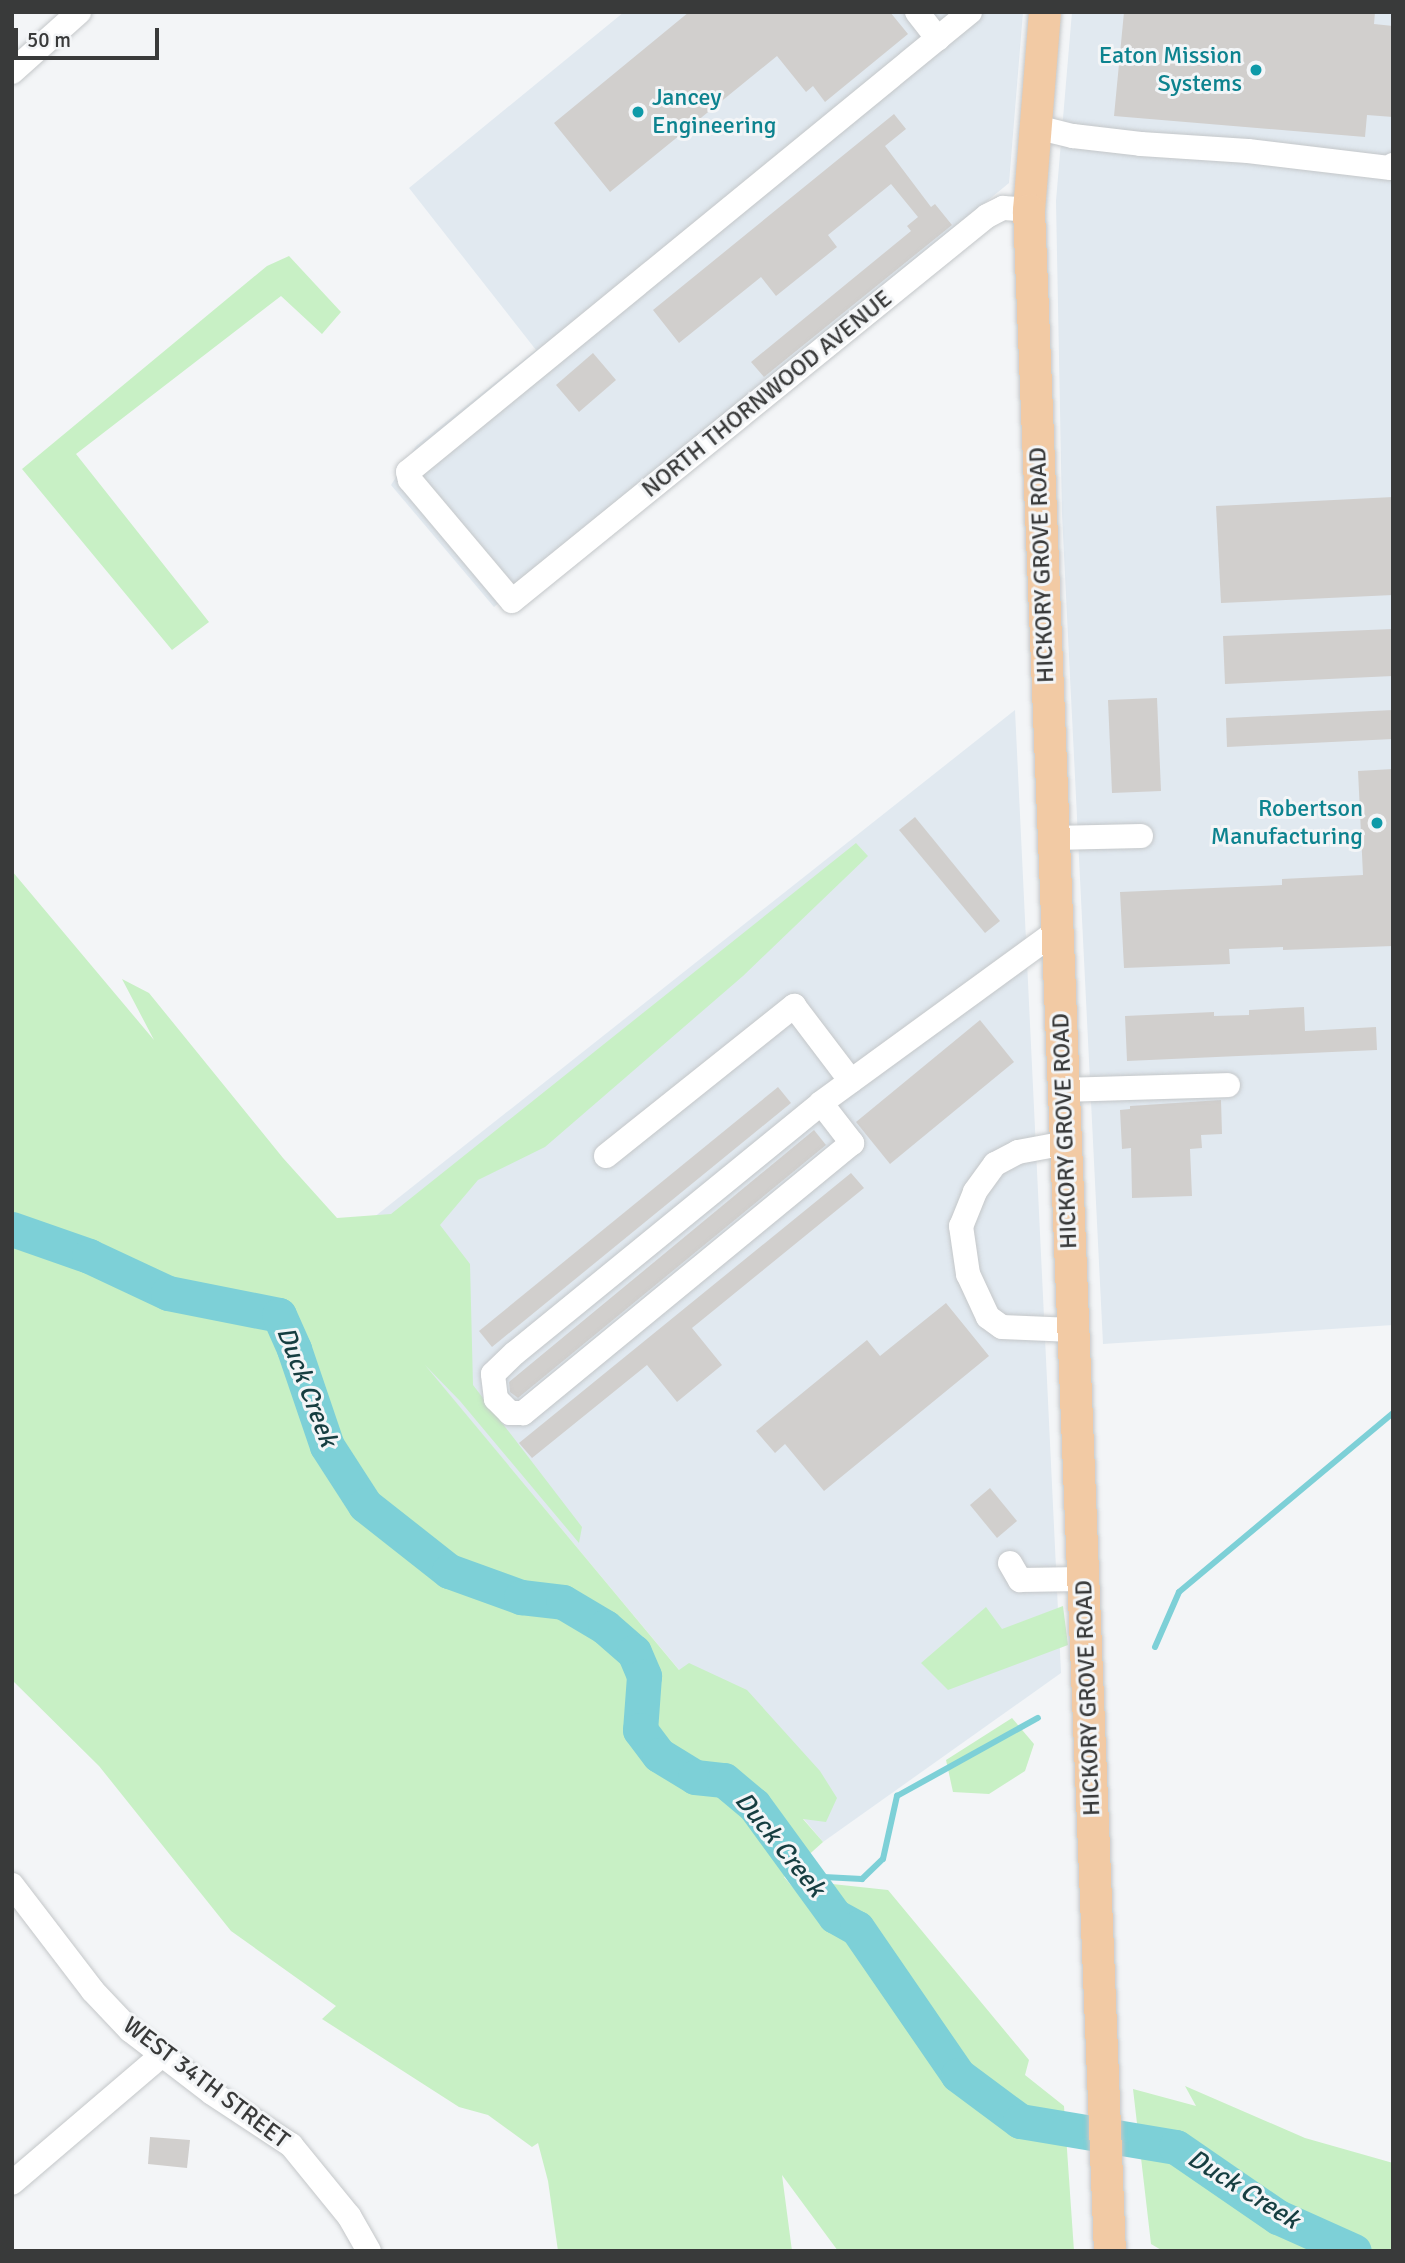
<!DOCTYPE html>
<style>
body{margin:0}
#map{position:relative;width:1405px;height:2263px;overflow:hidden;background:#f3f5f7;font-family:Signika,sans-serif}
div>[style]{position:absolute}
.built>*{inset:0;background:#e1e9f0}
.green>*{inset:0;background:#c8f0c5}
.stream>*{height:6px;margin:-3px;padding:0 3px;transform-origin:3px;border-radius:3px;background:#7dd0d7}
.river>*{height:35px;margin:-17.5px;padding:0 17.5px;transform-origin:17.5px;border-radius:17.5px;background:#7dd0d7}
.building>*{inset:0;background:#d1cfcd}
.roads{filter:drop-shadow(0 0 2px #c4c7c9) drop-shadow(0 0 2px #c4c7c9)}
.minor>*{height:24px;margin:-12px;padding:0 12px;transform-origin:12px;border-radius:12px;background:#fff}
.major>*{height:32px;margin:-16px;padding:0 16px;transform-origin:16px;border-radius:16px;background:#f2caa4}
.dots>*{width:19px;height:19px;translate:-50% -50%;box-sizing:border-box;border:4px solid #f3f5f7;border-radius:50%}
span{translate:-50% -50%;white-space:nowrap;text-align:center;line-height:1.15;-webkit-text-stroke:6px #f3f5f7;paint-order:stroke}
.culture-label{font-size:24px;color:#0d838f}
.right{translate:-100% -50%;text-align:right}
.left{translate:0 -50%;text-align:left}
.street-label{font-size:24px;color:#393a3a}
.water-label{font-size:26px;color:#163e41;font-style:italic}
.frame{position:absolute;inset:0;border:14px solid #393a3a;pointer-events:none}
.scale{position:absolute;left:14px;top:28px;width:145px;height:32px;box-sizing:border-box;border:4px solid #393a3a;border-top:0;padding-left:9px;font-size:21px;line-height:24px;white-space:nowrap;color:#393a3a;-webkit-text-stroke:5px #f3f5f7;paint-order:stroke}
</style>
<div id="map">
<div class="built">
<i style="clip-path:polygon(624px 12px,1023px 12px,1009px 183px,494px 607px,391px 485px,416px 446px,536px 350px,409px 188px)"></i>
<i style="clip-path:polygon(1072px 12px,1393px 12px,1393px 1325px,1103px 1344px,1062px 514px,1056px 201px)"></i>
<i style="clip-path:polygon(1015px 710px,1061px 1673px,823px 1842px,330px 1252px)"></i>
</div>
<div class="green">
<i style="clip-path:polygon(289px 256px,341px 312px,322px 334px,281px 296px,76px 454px,209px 622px,172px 650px,22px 469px,267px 266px)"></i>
<i style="clip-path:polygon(856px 843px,868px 856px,743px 976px,545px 1147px,478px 1180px,440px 1225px,470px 1264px,473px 1385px,582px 1527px,579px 1543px,460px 1401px,425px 1365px,679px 1670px,689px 1663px,747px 1690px,820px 1771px,837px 1798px,826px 1822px,803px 1819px,823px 1842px,784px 1877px,813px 1911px,903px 1981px,867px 1928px,810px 1896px,823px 1883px,888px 1890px,1029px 2060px,1025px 2075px,1064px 2106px,1074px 2251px,838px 2251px,782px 2175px,792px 2251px,558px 2251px,548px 2181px,538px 2143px,532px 2147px,488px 2115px,459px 2107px,322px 2019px,336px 2006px,231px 1931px,99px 1766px,12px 1680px,12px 871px,154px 1040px,122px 979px,149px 993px,283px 1158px,337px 1218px,391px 1214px)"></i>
<i style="clip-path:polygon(1063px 1606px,1068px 1645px,948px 1690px,921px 1663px,986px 1607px,1002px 1629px)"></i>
<i style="clip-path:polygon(1012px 1718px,1034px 1744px,1025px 1771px,989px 1794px,953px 1792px,946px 1760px)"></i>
<i style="clip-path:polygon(1185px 2086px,1305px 2138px,1393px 2163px,1393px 2251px,1163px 2251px,1151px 2244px,1133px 2089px,1196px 2106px)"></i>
</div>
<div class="stream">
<i style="left:1155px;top:1647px;width:60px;rotate:-66.4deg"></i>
<i style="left:1179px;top:1592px;width:279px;rotate:-39.9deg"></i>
<i style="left:805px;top:1876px;width:57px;rotate:3deg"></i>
<i style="left:862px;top:1879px;width:29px;rotate:-44deg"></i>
<i style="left:883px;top:1859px;width:65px;rotate:-77.5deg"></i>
<i style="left:897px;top:1796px;width:161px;rotate:-29deg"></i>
</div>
<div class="river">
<i style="left:12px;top:1229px;width:82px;rotate:19.3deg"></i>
<i style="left:89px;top:1256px;width:87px;rotate:25.1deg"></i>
<i style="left:168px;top:1293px;width:113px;rotate:11.2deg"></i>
<i style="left:279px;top:1315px;width:37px;rotate:66deg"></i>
<i style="left:294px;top:1349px;width:102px;rotate:71.2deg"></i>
<i style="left:327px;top:1446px;width:70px;rotate:57.2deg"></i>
<i style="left:365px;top:1505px;width:107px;rotate:38.2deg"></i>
<i style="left:449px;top:1571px;width:77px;rotate:19.9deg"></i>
<i style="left:521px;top:1597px;width:42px;rotate:6.8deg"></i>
<i style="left:563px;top:1602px;width:49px;rotate:30.8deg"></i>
<i style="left:605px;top:1627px;width:38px;rotate:41deg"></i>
<i style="left:634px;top:1652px;width:26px;rotate:67deg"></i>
<i style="left:644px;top:1676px;width:54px;rotate:94.2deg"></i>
<i style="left:640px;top:1730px;width:31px;rotate:53deg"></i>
<i style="left:659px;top:1755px;width:42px;rotate:31.4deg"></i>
<i style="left:695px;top:1777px;width:29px;rotate:6deg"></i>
<i style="left:724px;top:1780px;width:39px;rotate:40deg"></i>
<i style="left:754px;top:1805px;width:137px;rotate:53.9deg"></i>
<i style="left:835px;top:1916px;width:25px;rotate:29deg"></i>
<i style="left:857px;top:1928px;width:178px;rotate:55.5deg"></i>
<i style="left:958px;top:2075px;width:77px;rotate:36.6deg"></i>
<i style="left:1020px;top:2121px;width:158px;rotate:9.5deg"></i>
<i style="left:1176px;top:2147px;width:124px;rotate:34.5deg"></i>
<i style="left:1278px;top:2217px;width:83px;rotate:24.1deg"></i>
</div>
<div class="building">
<i style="clip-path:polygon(689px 12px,890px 12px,908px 34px,825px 102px,813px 86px,806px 92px,777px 56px,610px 192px,554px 123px)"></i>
<i style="clip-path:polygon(1124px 12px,1375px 12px,1374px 24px,1393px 26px,1393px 117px,1367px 115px,1365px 137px,1114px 116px)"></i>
<i style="clip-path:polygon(894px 114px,906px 129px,885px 146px,931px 207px,935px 204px,952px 225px,764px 377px,751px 362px,911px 231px,907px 226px,918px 217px,891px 184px,828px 235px,837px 247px,776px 296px,761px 277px,679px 343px,653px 310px)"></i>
<i style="clip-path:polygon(593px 353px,616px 380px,579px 412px,556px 385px)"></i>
<i style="clip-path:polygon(1393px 497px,1393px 595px,1221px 603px,1216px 506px)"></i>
<i style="clip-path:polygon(1393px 629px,1393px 676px,1225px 684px,1223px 636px)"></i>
<i style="clip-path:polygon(1157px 698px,1161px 791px,1112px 793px,1108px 700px)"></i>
<i style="clip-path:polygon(1393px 710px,1393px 739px,1227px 747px,1226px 718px)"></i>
<i style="clip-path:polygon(1393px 769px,1393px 946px,1283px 950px,1283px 947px,1229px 949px,1230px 964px,1124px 968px,1120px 892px,1282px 885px,1282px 879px,1363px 875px,1358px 771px)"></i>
<i style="clip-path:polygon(915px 817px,1000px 921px,985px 933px,899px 830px)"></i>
<i style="clip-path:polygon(1304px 1007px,1305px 1031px,1376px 1027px,1377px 1050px,1127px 1061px,1125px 1016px,1214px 1012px,1214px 1016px,1249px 1015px,1249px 1010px)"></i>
<i style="clip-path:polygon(980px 1020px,1014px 1062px,890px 1164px,856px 1122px)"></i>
<i style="clip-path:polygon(778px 1087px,791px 1103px,492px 1347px,479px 1331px)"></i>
<i style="clip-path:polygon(1221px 1100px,1222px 1134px,1201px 1135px,1202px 1148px,1190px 1149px,1192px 1196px,1132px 1198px,1131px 1148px,1122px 1149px,1120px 1110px,1130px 1109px,1130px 1106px)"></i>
<i style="clip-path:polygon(814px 1130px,826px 1145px,518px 1398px,510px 1392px,509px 1382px)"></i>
<i style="clip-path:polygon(851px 1173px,864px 1188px,692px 1328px,722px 1365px,677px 1402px,647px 1365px,532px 1458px,519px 1443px)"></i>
<i style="clip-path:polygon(946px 1303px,989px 1356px,824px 1491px,785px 1444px,775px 1453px,756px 1431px,867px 1340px,880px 1356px)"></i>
<i style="clip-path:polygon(990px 1488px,1017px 1521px,997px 1538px,970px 1505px)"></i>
<i style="clip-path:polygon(150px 2137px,190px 2140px,187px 2168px,148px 2164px)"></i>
</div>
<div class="roads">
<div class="minor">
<i style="left:917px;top:12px;width:34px;rotate:52deg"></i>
<i style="left:970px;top:12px;width:726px;rotate:140.7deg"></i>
<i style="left:408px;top:472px;width:8px;rotate:76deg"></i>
<i style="left:410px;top:480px;width:158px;rotate:49.9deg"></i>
<i style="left:512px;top:601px;width:611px;rotate:-39.03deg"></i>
<i style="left:987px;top:216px;width:18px;rotate:-27deg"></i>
<i style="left:1003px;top:208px;width:26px;rotate:4deg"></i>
<i style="left:12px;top:72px;width:90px;rotate:-41.8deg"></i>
<i style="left:1036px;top:127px;width:38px;rotate:14deg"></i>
<i style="left:1073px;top:136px;width:68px;rotate:6.7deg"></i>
<i style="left:1141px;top:144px;width:107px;rotate:3.7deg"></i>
<i style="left:1248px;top:151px;width:144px;rotate:6.8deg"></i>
<i style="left:1391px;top:168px;width:4px;rotate:-56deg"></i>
<i style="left:1053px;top:838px;width:88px;rotate:-1.3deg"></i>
<i style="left:1064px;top:1090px;width:164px;rotate:-1.7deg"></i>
<i style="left:821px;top:1103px;width:51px;rotate:52.2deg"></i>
<i style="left:852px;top:1143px;width:426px;rotate:140.6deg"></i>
<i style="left:523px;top:1413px;width:13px;rotate:180deg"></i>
<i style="left:510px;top:1413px;width:20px;rotate:-135deg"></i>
<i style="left:496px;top:1399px;width:25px;rotate:-97deg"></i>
<i style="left:493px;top:1374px;width:30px;rotate:-44deg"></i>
<i style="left:515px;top:1353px;width:395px;rotate:-39.2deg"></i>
<i style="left:821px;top:1103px;width:292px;rotate:-36.1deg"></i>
<i style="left:1066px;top:1143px;width:49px;rotate:169.4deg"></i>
<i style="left:1018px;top:1152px;width:26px;rotate:152deg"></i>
<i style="left:995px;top:1164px;width:34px;rotate:126deg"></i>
<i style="left:975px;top:1192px;width:37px;rotate:112deg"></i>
<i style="left:961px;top:1226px;width:49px;rotate:81.7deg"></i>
<i style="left:968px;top:1274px;width:47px;rotate:65.1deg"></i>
<i style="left:988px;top:1317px;width:17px;rotate:36deg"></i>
<i style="left:1002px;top:1327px;width:71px;rotate:2.4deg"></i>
<i style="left:606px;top:1156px;width:241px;rotate:-38.6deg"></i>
<i style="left:794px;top:1006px;width:94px;rotate:52.8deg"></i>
<i style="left:1010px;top:1563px;width:20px;rotate:60deg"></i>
<i style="left:1020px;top:1580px;width:63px;rotate:-0.9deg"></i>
<i style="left:12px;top:1885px;width:133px;rotate:52.6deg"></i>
<i style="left:93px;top:1991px;width:54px;rotate:46.5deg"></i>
<i style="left:130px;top:2030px;width:103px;rotate:37.5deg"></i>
<i style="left:212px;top:2093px;width:95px;rotate:33.4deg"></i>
<i style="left:291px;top:2145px;width:92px;rotate:50.8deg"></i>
<i style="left:349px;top:2216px;width:40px;rotate:60.3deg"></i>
<i style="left:12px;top:2183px;width:197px;rotate:-40.5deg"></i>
</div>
<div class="major">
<i style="left:1045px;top:12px;width:199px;rotate:94.6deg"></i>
<i style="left:1029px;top:210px;width:2043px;rotate:87.73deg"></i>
</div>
</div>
<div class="dots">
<i style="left:1256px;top:70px;background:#0f9aa8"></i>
<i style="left:638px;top:112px;background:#0f9aa8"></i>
<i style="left:1377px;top:823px;background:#0f9aa8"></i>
</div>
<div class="culture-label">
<span class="right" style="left:1242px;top:70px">Eaton Mission<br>Systems</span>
<span class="left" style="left:652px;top:112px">Jancey<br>Engineering</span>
<span class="right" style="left:1363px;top:823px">Robertson<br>Manufacturing</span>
</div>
<div class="street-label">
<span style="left:767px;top:394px;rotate:-39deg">NORTH THORNWOOD AVENUE</span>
<span style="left:1042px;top:565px;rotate:-92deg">HICKORY GROVE ROAD</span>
<span style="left:1065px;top:1131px;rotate:-92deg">HICKORY GROVE ROAD</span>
<span style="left:1088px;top:1698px;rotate:-92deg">HICKORY GROVE ROAD</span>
<span style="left:206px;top:2083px;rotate:37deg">WEST 34TH STREET</span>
</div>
<div class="water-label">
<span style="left:306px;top:1387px;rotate:69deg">Duck Creek</span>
<span style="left:779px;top:1845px;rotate:51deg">Duck Creek</span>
<span style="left:1243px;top:2190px;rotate:32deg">Duck Creek</span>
</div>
<div class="frame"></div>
<div class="scale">50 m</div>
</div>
